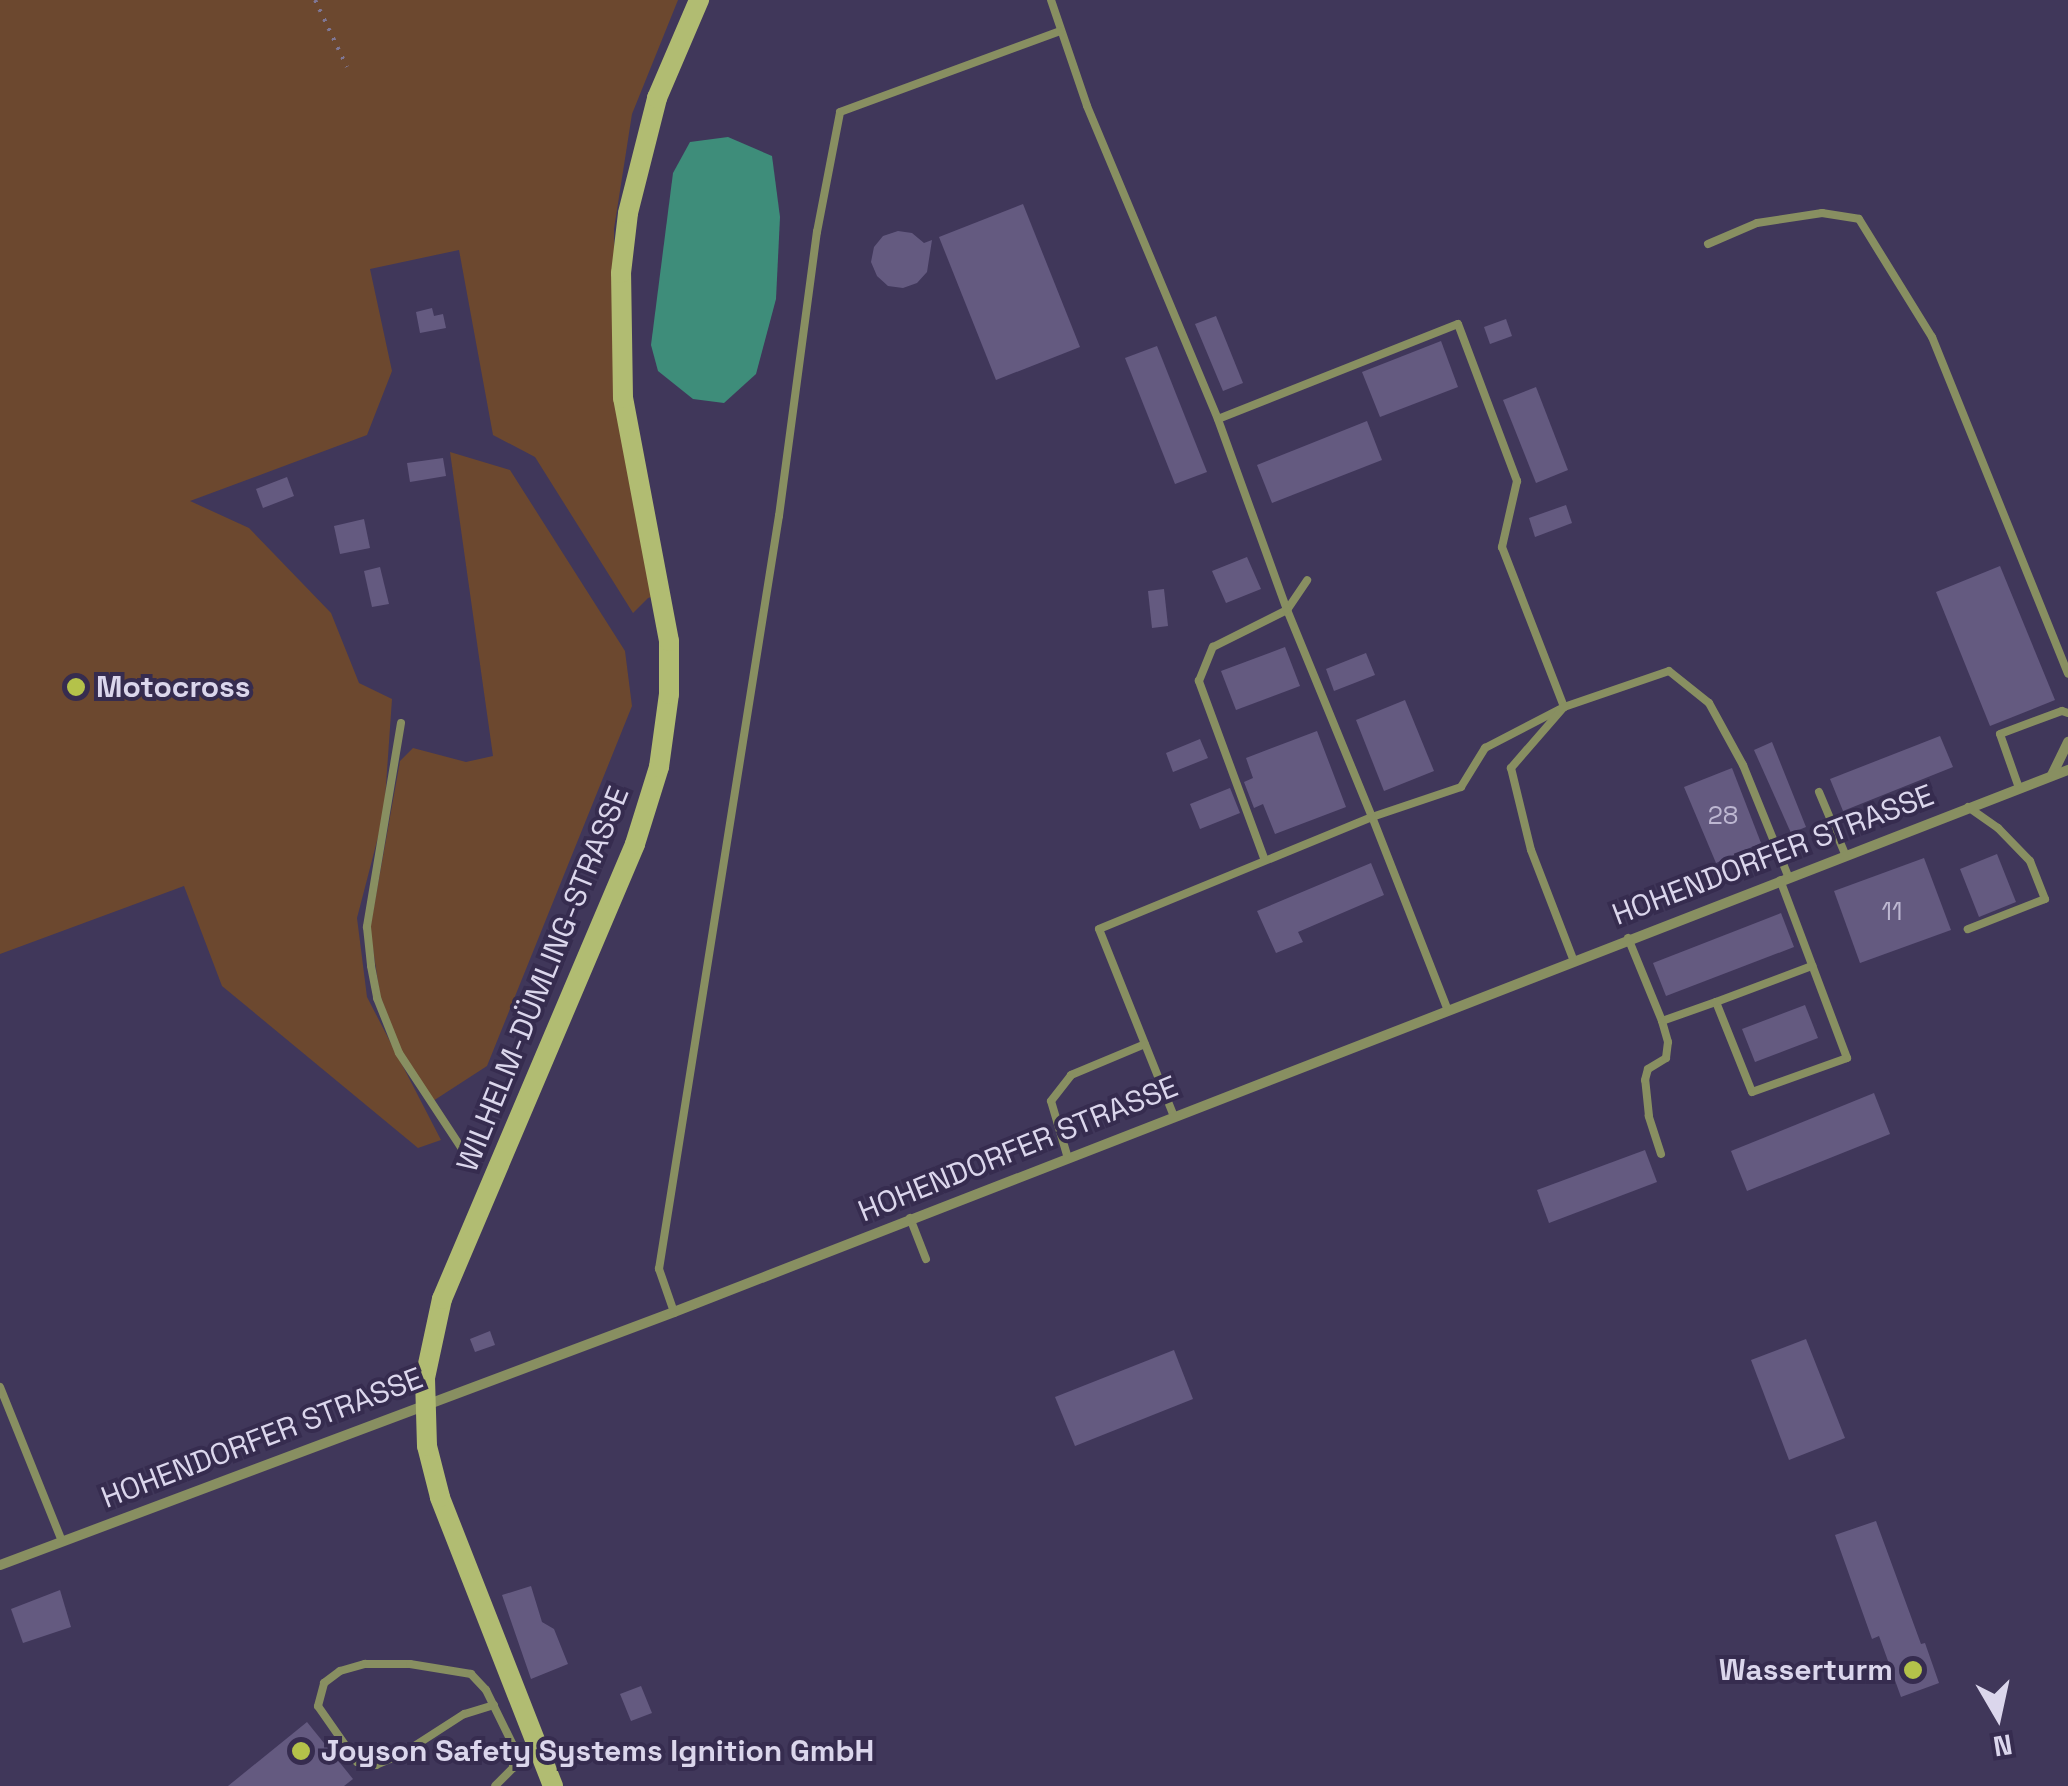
<!DOCTYPE html>
<meta charset="utf-8">
<style>
body{margin:0}
#map{position:relative;width:2068px;height:1786px;overflow:hidden;background:#40375a;font-family:"Space Grotesk",sans-serif}
div>[style]{position:absolute}
.green>*{inset:0;background:#6c482f}
.water>*{inset:0;background:#3e8d7a}
.building>*{inset:0;background:#645a80}
.path>*{height:4px;margin-top:-2px;transform-origin:0;background:repeating-linear-gradient(90deg,#7f7795 0 2.5px,transparent 0 10.5px)}
.lane>*{height:8px;margin:-4px;padding:0 4px;transform-origin:4px;border-radius:4px;background:#888f61}
.street>*{height:10px;margin:-5px;padding:0 5px;transform-origin:5px;border-radius:5px;background:#888f61}
.secondary>*{height:20px;margin:-10px;padding:0 10px;transform-origin:10px;border-radius:10px;background:#b1bc72}
.dots>*{width:28px;height:28px;translate:-50% -50%;box-sizing:border-box;border:5px solid #362c4f;border-radius:50%}
span{translate:-50% -50%;white-space:nowrap;text-align:center;line-height:1.15;-webkit-text-stroke:8px #362c4f;paint-order:stroke}
.number-label{font-size:25px;color:#bdb7d1}
.number-label span{-webkit-text-stroke-width:0}
.poi-label{font-size:30px;color:#dbd6ec;font-weight:700}
.left{translate:0 -50%;text-align:left}
.right{translate:-100% -50%;text-align:right}
.street-label{font-size:30px;color:#dbd6ec}
.north{position:absolute;left:1948px;top:1666px;width:100px;height:100px;-webkit-text-stroke:8px #362c4f;paint-order:stroke;rotate:171deg;font-size:28px;font-weight:700;line-height:40px;text-align:center;color:#dbd6ec}
.north::after{content:'';display:block;margin:auto;width:35px;height:45px;background:#dbd6ec;clip-path:polygon(50% 0,100% 100%,50% 72%,0 100%)}
</style>
<div id="map">
<div class="green">
<i style="clip-path:polygon(0 0,678px 0,632px 114px,614px 229px,616px 407px,661px 594px,648px 598px,633px 613px,535px 457px,493px 435px,459px 250px,370px 269px,392px 371px,367px 435px,190px 501px,249px 528px,331px 613px,359px 683px,392px 699px,384px 814px,357px 918px,367px 997px,441px 1140px,418px 1148px,222px 986px,184px 886px,0 954px)"></i>
<i style="clip-path:polygon(450px 452px,510px 470px,625px 651px,632px 706px,487px 1066px,433px 1101px,401px 1050px,380px 995px,370px 929px,400px 761px,413px 748px,466px 762px,493px 756px)"></i>
</div>
<div class="water">
<i style="clip-path:polygon(728px 137px,772px 156px,780px 217px,776px 299px,756px 374px,724px 403px,693px 399px,658px 371px,651px 345px,673px 173px,690px 142px)"></i>
</div>
<div class="building">
<i style="clip-path:polygon(1023px 204px,1080px 347px,996px 380px,939px 237px)"></i>
<i style="clip-path:polygon(898px 231px,912px 233px,924px 243px,932px 240px,927px 272px,917px 283px,903px 288px,888px 286px,877px 276px,871px 262px,874px 247px,883px 236px)"></i>
<i style="clip-path:polygon(432px 308px,434px 316px,443px 314px,446px 328px,420px 333px,416px 312px)"></i>
<i style="clip-path:polygon(1216px 316px,1243px 383px,1223px 391px,1195px 324px)"></i>
<i style="clip-path:polygon(1506px 319px,1512px 336px,1490px 344px,1484px 327px)"></i>
<i style="clip-path:polygon(1441px 341px,1458px 387px,1380px 417px,1362px 372px)"></i>
<i style="clip-path:polygon(1157px 346px,1207px 472px,1175px 484px,1125px 358px)"></i>
<i style="clip-path:polygon(1536px 387px,1568px 470px,1536px 483px,1503px 400px)"></i>
<i style="clip-path:polygon(1367px 421px,1382px 460px,1272px 503px,1257px 465px)"></i>
<i style="clip-path:polygon(443px 458px,446px 476px,410px 482px,407px 463px)"></i>
<i style="clip-path:polygon(287px 477px,294px 496px,263px 508px,256px 489px)"></i>
<i style="clip-path:polygon(1566px 505px,1572px 523px,1535px 537px,1529px 518px)"></i>
<i style="clip-path:polygon(364px 519px,370px 548px,340px 554px,334px 526px)"></i>
<i style="clip-path:polygon(1247px 557px,1261px 589px,1226px 603px,1212px 571px)"></i>
<i style="clip-path:polygon(2000px 566px,2055px 700px,1990px 726px,1936px 592px)"></i>
<i style="clip-path:polygon(380px 567px,389px 604px,372px 607px,364px 571px)"></i>
<i style="clip-path:polygon(1164px 589px,1168px 626px,1152px 628px,1148px 591px)"></i>
<i style="clip-path:polygon(1285px 647px,1300px 686px,1236px 710px,1221px 671px)"></i>
<i style="clip-path:polygon(1366px 653px,1375px 675px,1334px 691px,1326px 669px)"></i>
<i style="clip-path:polygon(1405px 700px,1434px 771px,1384px 791px,1356px 720px)"></i>
<i style="clip-path:polygon(1317px 731px,1346px 807px,1275px 834px,1263px 804px,1254px 808px,1244px 782px,1253px 778px,1246px 758px)"></i>
<i style="clip-path:polygon(1940px 736px,1953px 767px,1843px 811px,1830px 779px)"></i>
<i style="clip-path:polygon(1200px 739px,1208px 758px,1173px 772px,1166px 753px)"></i>
<i style="clip-path:polygon(1772px 742px,1806px 827px,1791px 833px,1754px 750px)"></i>
<i style="clip-path:polygon(1732px 768px,1761px 843px,1716px 863px,1684px 787px)"></i>
<i style="clip-path:polygon(1230px 788px,1240px 813px,1200px 829px,1190px 804px)"></i>
<i style="clip-path:polygon(1997px 854px,2016px 902px,1979px 917px,1960px 869px)"></i>
<i style="clip-path:polygon(1924px 858px,1951px 930px,1860px 963px,1834px 891px)"></i>
<i style="clip-path:polygon(1371px 863px,1384px 895px,1298px 932px,1303px 942px,1276px 953px,1257px 911px)"></i>
<i style="clip-path:polygon(1781px 913px,1794px 947px,1666px 996px,1653px 963px)"></i>
<i style="clip-path:polygon(1805px 1005px,1818px 1038px,1755px 1062px,1742px 1029px)"></i>
<i style="clip-path:polygon(1874px 1093px,1890px 1134px,1747px 1191px,1731px 1151px)"></i>
<i style="clip-path:polygon(1645px 1150px,1657px 1182px,1549px 1223px,1537px 1190px)"></i>
<i style="clip-path:polygon(490px 1331px,495px 1345px,475px 1352px,470px 1339px)"></i>
<i style="clip-path:polygon(1806px 1339px,1845px 1438px,1789px 1460px,1751px 1360px)"></i>
<i style="clip-path:polygon(1174px 1350px,1193px 1399px,1075px 1446px,1055px 1397px)"></i>
<i style="clip-path:polygon(1876px 1521px,1921px 1644px,1925px 1643px,1939px 1683px,1901px 1697px,1879px 1636px,1872px 1639px,1835px 1535px)"></i>
<i style="clip-path:polygon(531px 1586px,542px 1622px,554px 1629px,568px 1664px,531px 1679px,502px 1595px)"></i>
<i style="clip-path:polygon(60px 1590px,71px 1627px,23px 1643px,11px 1609px)"></i>
<i style="clip-path:polygon(641px 1686px,652px 1713px,631px 1721px,620px 1694px)"></i>
<i style="clip-path:polygon(307px 1722px,353px 1779px,344px 1786px,228px 1786px)"></i>
</div>
<div class="path">
<i style="left:315px;top:0;width:74px;rotate:64.5deg"></i>
</div>
<div class="lane">
<i style="left:1051px;top:0;width:112px;rotate:71.2deg"></i>
<i style="left:1087px;top:106px;width:339px;rotate:67.3deg"></i>
<i style="left:1218px;top:419px;width:258px;rotate:-21.6deg"></i>
<i style="left:1458px;top:324px;width:168px;rotate:69.4deg"></i>
<i style="left:1517px;top:481px;width:68px;rotate:102.8deg"></i>
<i style="left:1502px;top:547px;width:172px;rotate:68.8deg"></i>
<i style="left:1564px;top:707px;width:111px;rotate:-18.9deg"></i>
<i style="left:1669px;top:671px;width:51px;rotate:38.7deg"></i>
<i style="left:1709px;top:703px;width:71px;rotate:61.3deg"></i>
<i style="left:1743px;top:765px;width:120px;rotate:67.9deg"></i>
<i style="left:1708px;top:244px;width:53px;rotate:-23.2deg"></i>
<i style="left:1757px;top:223px;width:66px;rotate:-8.7deg"></i>
<i style="left:1822px;top:213px;width:37px;rotate:9deg"></i>
<i style="left:1859px;top:219px;width:139px;rotate:58.3deg"></i>
<i style="left:1932px;top:337px;width:363px;rotate:68deg"></i>
<i style="left:401px;top:723px;width:207px;rotate:99.5deg"></i>
<i style="left:367px;top:927px;width:39px;rotate:84deg"></i>
<i style="left:371px;top:966px;width:33px;rotate:79deg"></i>
<i style="left:377px;top:998px;width:59px;rotate:68.2deg"></i>
<i style="left:399px;top:1053px;width:115px;rotate:56.7deg"></i>
<i style="left:2019px;top:788px;width:57px;rotate:-109.4deg"></i>
<i style="left:2000px;top:734px;width:66px;rotate:-20.4deg"></i>
<i style="left:2062px;top:711px;width:6px;rotate:18deg"></i>
<i style="left:1819px;top:792px;width:67px;rotate:67.2deg"></i>
<i style="left:1968px;top:807px;width:37px;rotate:35deg"></i>
<i style="left:1998px;top:828px;width:46px;rotate:45.9deg"></i>
<i style="left:2030px;top:861px;width:41px;rotate:68.5deg"></i>
<i style="left:2045px;top:899px;width:83px;rotate:158.7deg"></i>
<i style="left:1264px;top:858px;width:189px;rotate:-110.2deg"></i>
<i style="left:1199px;top:681px;width:37px;rotate:-68deg"></i>
<i style="left:1213px;top:647px;width:83px;rotate:-26.6deg"></i>
<i style="left:1287px;top:610px;width:36px;rotate:-56deg"></i>
<i style="left:1628px;top:938px;width:90px;rotate:67.7deg"></i>
<i style="left:1662px;top:1021px;width:57px;rotate:-19.4deg"></i>
<i style="left:1716px;top:1002px;width:97px;rotate:68.2deg"></i>
<i style="left:1752px;top:1092px;width:101px;rotate:-19.7deg"></i>
<i style="left:1847px;top:1058px;width:190px;rotate:-110.6deg"></i>
<i style="left:1716px;top:1002px;width:103px;rotate:-20.6deg"></i>
<i style="left:1447px;top:1008px;width:205px;rotate:-111.4deg"></i>
<i style="left:1372px;top:817px;width:94px;rotate:-18.6deg"></i>
<i style="left:1461px;top:787px;width:46px;rotate:-58.4deg"></i>
<i style="left:1485px;top:748px;width:89px;rotate:-27.4deg"></i>
<i style="left:1564px;top:707px;width:81px;rotate:131deg"></i>
<i style="left:1511px;top:768px;width:84px;rotate:76.3deg"></i>
<i style="left:1531px;top:850px;width:117px;rotate:68.9deg"></i>
<i style="left:1173px;top:1114px;width:199px;rotate:-111.8deg"></i>
<i style="left:1099px;top:929px;width:295px;rotate:-22.3deg"></i>
<i style="left:1372px;top:817px;width:224px;rotate:-112.3deg"></i>
<i style="left:1287px;top:610px;width:203px;rotate:-109.9deg"></i>
<i style="left:1661px;top:1154px;width:40px;rotate:-108deg"></i>
<i style="left:1649px;top:1116px;width:36px;rotate:-96deg"></i>
<i style="left:1645px;top:1080px;width:11px;rotate:-75deg"></i>
<i style="left:1648px;top:1069px;width:21px;rotate:-31deg"></i>
<i style="left:1666px;top:1058px;width:16px;rotate:-83deg"></i>
<i style="left:1668px;top:1042px;width:22px;rotate:-106deg"></i>
<i style="left:1067px;top:1155px;width:56px;rotate:-106.5deg"></i>
<i style="left:1051px;top:1101px;width:33px;rotate:-52deg"></i>
<i style="left:1071px;top:1075px;width:80px;rotate:-22.7deg"></i>
<i style="left:910px;top:1218px;width:44px;rotate:68.7deg"></i>
<i style="left:674px;top:1312px;width:46px;rotate:-109.2deg"></i>
<i style="left:659px;top:1269px;width:763px;rotate:-80.95deg"></i>
<i style="left:779px;top:516px;width:287px;rotate:-82.4deg"></i>
<i style="left:817px;top:232px;width:122px;rotate:-79.1deg"></i>
<i style="left:840px;top:112px;width:234px;rotate:-20.2deg"></i>
<i style="left:0;top:1387px;width:166px;rotate:68.1deg"></i>
<i style="left:494px;top:1705px;width:31px;rotate:163deg"></i>
<i style="left:464px;top:1714px;width:74px;rotate:147.2deg"></i>
<i style="left:402px;top:1754px;width:28px;rotate:157deg"></i>
<i style="left:376px;top:1765px;width:19px;rotate:-171deg"></i>
<i style="left:357px;top:1762px;width:68px;rotate:-124.9deg"></i>
<i style="left:318px;top:1706px;width:24px;rotate:-75deg"></i>
<i style="left:324px;top:1683px;width:20px;rotate:-37deg"></i>
<i style="left:340px;top:1671px;width:26px;rotate:-16deg"></i>
<i style="left:365px;top:1664px;width:45px"></i>
<i style="left:410px;top:1664px;width:62px;rotate:9.3deg"></i>
<i style="left:471px;top:1674px;width:22px;rotate:47deg"></i>
<i style="left:486px;top:1690px;width:61px;rotate:63.9deg"></i>
<i style="left:513px;top:1745px;width:23px;rotate:90deg"></i>
<i style="left:513px;top:1768px;width:25px;rotate:135deg"></i>
</div>
<div class="street">
<i style="left:2052px;top:775px;width:37px;rotate:-64deg"></i>
<i style="left:0;top:1565px;width:720px;rotate:-20.57deg"></i>
<i style="left:674px;top:1312px;width:1496px;rotate:-21.25deg"></i>
</div>
<div class="secondary">
<i style="left:553px;top:1786px;width:310px;rotate:-111.4deg"></i>
<i style="left:440px;top:1497px;width:53px;rotate:-104.3deg"></i>
<i style="left:427px;top:1446px;width:68px;rotate:-91.7deg"></i>
<i style="left:425px;top:1378px;width:81px;rotate:-77.9deg"></i>
<i style="left:442px;top:1299px;width:494px;rotate:-67deg"></i>
<i style="left:635px;top:844px;width:81px;rotate:-72.7deg"></i>
<i style="left:659px;top:767px;width:74px;rotate:-82.2deg"></i>
<i style="left:669px;top:694px;width:53px;rotate:-90deg"></i>
<i style="left:669px;top:641px;width:247px;rotate:-100.7deg"></i>
<i style="left:623px;top:398px;width:125px;rotate:-90.9deg"></i>
<i style="left:621px;top:273px;width:60px;rotate:-83.3deg"></i>
<i style="left:628px;top:213px;width:119px;rotate:-75.8deg"></i>
<i style="left:657px;top:98px;width:107px;rotate:-66.8deg"></i>
</div>
<div class="dots">
<i style="left:76px;top:687px;background:#b4c24a"></i>
<i style="left:1913px;top:1670px;background:#b4c24a"></i>
<i style="left:301px;top:1751px;background:#b4c24a"></i>
</div>
<div class="number-label">
<span style="left:1723px;top:815px">28</span>
<span style="left:1892px;top:911px">11</span>
</div>
<div class="poi-label">
<span class="left" style="left:96px;top:687px">Motocross</span>
<span class="right" style="left:1893px;top:1670px">Wasserturm</span>
<span class="left" style="left:321px;top:1751px">Joyson Safety Systems Ignition GmbH</span>
</div>
<div class="street-label">
<span style="left:1773px;top:855px;rotate:-21deg">HOHENDORFER STRASSE</span>
<span style="left:543px;top:979px;rotate:-68deg">WILHELM-DÜMLING-STRASSE</span>
<span style="left:1018px;top:1149px;rotate:-22deg">HOHENDORFER STRASSE</span>
<span style="left:262px;top:1438px;rotate:-21deg">HOHENDORFER STRASSE</span>
</div>
<div class="north">N</div>
</div>
